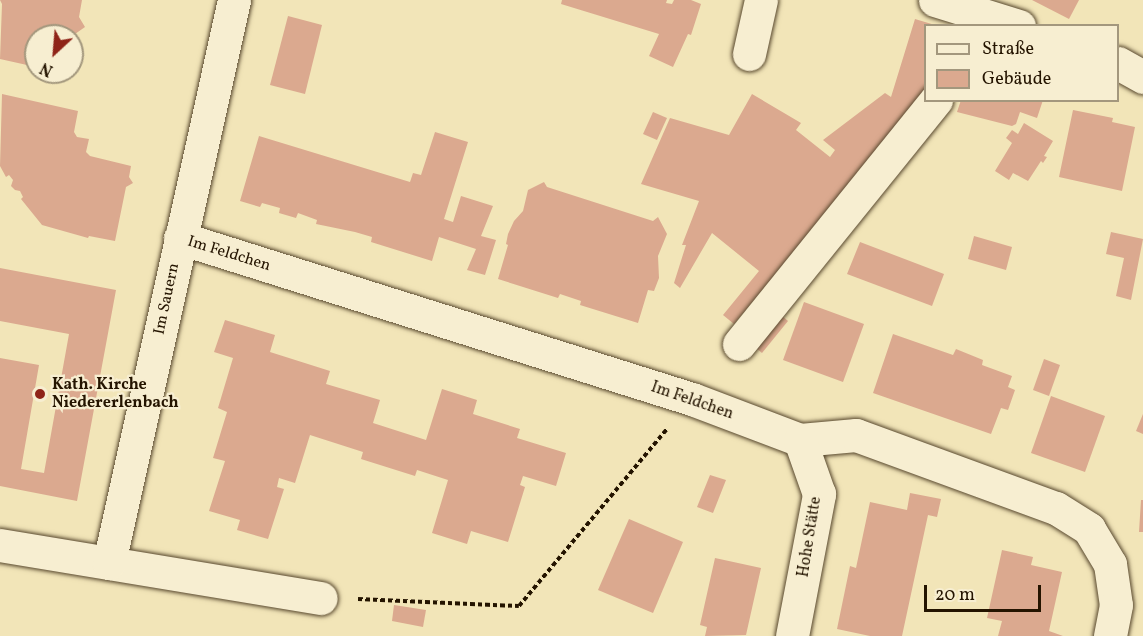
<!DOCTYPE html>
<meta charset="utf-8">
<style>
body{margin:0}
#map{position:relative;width:1143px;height:636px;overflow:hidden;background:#f2e5b8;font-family:Vollkorn,serif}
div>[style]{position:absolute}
.building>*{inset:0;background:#dba98f}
.path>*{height:4px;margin-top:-2px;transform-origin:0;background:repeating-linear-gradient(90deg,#241400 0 4.5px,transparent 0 7.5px)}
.roads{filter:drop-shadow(0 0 2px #58482e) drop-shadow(0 0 2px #58482e)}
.minor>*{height:33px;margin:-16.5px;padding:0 16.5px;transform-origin:16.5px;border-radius:16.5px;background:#f7eed1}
.dots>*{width:16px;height:16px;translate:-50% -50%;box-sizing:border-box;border:3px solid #f7eed1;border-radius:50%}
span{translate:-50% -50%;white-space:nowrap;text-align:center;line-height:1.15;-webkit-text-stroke:4.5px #f7eed1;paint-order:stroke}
.street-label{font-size:16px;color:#241400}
.poi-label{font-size:16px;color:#241400;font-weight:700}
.left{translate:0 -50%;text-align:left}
.legend{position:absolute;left:924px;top:24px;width:195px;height:78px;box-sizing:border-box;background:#f7eed1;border:2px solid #a3977d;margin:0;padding:8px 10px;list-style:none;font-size:18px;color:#241400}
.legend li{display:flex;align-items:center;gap:12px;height:30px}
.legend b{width:30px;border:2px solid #a3977d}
.north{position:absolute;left:24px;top:24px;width:60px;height:60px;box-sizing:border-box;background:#f7eed1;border:2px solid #a3977d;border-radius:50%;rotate:206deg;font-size:16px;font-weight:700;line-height:24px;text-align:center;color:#241400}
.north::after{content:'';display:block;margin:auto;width:21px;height:27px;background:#8f2418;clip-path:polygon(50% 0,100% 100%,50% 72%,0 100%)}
.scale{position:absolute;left:924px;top:585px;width:117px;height:27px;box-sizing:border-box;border:3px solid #241400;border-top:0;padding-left:8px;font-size:18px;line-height:21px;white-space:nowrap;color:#241400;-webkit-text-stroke:4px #f7eed1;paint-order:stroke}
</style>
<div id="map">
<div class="building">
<i style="clip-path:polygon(0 0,82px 0,79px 17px,85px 27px,75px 34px,73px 43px,72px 36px,36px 36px,36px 67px,0 59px,2px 4px)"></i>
<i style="clip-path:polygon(562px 0,667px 0,666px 3px,672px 4px,674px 0,691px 0,701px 4px,691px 35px,688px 34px,673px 67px,649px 56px,659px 34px,561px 4px)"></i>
<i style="clip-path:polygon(1032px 0,1079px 0,1069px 19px)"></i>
<i style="clip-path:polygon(288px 16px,322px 25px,305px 94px,270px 85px)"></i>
<i style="clip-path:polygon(915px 19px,935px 25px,926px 26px,926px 96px,734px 324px,723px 315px,759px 271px,712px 233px,680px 288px,674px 283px,686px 245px,682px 245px,699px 201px,641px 184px,670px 118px,729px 135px,752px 94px,801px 123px,796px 130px,830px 157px,835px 150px,823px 140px,885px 93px,891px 97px)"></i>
<i style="clip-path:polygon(2px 94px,78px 111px,74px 132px,77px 137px,89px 139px,86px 152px,90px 156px,131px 166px,129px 177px,133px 183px,126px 187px,115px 241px,89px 236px,88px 238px,42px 225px,21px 199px,23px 197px,20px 191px,15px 190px,11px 186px,13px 180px,9px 175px,6px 177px,0 166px)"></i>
<i style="clip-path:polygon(961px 100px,1043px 100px,1037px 118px,1020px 112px,1016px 124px,1012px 126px,957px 112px)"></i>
<i style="clip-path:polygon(1073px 110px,1113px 118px,1112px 122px,1135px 127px,1122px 191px,1059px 177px)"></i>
<i style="clip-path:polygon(653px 112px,667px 118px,657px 140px,643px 134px)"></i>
<i style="clip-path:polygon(1024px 123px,1053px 141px,1044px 156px,1047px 157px,1043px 163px,1041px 161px,1028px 181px,1013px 173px,1009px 180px,995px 171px,1012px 143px,1006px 138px,1012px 130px,1018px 134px)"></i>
<i style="clip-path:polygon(435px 132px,468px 142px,444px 219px,453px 222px,461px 196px,493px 206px,481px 236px,496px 240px,485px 275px,467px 270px,476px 249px,439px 237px,432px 261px,371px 242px,372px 237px,355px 232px,316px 224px,317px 220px,298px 213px,296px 218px,279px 213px,280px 208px,262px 203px,260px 207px,240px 201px,259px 136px,410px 182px,413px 173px,421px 175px)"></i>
<i style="clip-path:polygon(544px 182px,547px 187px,653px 221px,658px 217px,667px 234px,658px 256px,659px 278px,654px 291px,648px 290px,638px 323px,580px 305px,581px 301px,560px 294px,558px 298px,498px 279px,508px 245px,506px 244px,508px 234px,514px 221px,523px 211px,528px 190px)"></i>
<i style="clip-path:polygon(1111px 232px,1143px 239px,1131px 300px,1116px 296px,1124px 258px,1106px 254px)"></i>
<i style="clip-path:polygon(974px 236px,1012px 247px,1006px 270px,968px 259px)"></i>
<i style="clip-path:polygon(860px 242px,944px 274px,932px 306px,847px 274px)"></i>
<i style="clip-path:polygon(0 268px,116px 290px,77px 501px,0 486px,0 358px,39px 365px,21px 469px,44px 473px,69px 334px,0 321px)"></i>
<i style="clip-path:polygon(804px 302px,864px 324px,843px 382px,783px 360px)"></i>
<i style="clip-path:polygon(775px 310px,788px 321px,762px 353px,749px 342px)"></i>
<i style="clip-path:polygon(225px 320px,275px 335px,270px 352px,330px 371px,326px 384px,380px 400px,373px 423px,426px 440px,442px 389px,477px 400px,473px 414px,520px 429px,517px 438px,566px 453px,556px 486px,523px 476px,520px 485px,525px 487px,508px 542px,471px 531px,467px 544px,432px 533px,448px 480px,417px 470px,415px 476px,361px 459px,363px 452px,310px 435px,295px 483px,279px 478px,277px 487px,284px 489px,268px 539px,237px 530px,240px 520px,209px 511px,225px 461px,213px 458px,227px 412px,218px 408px,233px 358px,214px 352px)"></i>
<i style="clip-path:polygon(893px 334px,953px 355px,956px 349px,983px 360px,982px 365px,1012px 376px,1008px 387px,1015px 390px,1008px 410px,1001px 408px,991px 434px,873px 393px)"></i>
<i style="clip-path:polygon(1044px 359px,1060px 365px,1049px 396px,1033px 390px)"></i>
<i style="clip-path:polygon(1051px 396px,1105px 416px,1085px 472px,1031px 453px)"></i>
<i style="clip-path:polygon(1143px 414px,1143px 434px,1136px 431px)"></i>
<i style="clip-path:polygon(710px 475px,726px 480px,713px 513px,697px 507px)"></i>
<i style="clip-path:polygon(910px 493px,941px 499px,937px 517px,928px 515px,902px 636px,870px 636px,837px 629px,850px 566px,856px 568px,870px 502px,907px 510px)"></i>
<i style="clip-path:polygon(1141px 500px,1143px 500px,1143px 532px,1139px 532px)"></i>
<i style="clip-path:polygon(629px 519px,683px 542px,653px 613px,598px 590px)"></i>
<i style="clip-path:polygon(1002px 550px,1033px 557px,1031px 565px,1062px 572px,1049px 631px,1063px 636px,998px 636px,1002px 621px,987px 618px)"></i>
<i style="clip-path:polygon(715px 558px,761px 568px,746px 635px,705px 636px,707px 627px,700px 625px)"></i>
<i style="clip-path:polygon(394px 605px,426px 610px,423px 627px,392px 621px)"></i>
</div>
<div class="path">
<i style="left:358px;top:599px;width:161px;rotate:2.5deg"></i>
<i style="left:519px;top:606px;width:231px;rotate:-50.1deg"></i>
</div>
<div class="roads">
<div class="minor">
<i style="left:935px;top:0;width:88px;rotate:17.2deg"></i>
<i style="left:749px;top:54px;width:55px;rotate:-77.5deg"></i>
<i style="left:1118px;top:63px;width:29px;rotate:29deg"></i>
<i style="left:180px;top:238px;width:537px;rotate:17.46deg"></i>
<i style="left:692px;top:399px;width:116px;rotate:20.8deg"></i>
<i style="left:800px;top:440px;width:56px;rotate:-5.1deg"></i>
<i style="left:856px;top:435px;width:213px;rotate:20.1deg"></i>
<i style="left:1056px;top:508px;width:39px;rotate:32deg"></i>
<i style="left:1089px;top:529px;width:41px;rotate:59deg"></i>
<i style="left:1110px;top:564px;width:41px;rotate:81.7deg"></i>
<i style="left:1116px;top:605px;width:32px;rotate:101deg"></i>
<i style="left:739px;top:344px;width:314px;rotate:-51.1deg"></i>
<i style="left:0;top:545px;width:325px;rotate:9.4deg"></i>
<i style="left:109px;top:563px;width:577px;rotate:-77.48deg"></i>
<i style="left:792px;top:636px;width:145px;rotate:-79.2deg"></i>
<i style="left:819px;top:494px;width:57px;rotate:-109.4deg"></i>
</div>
</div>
<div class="dots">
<i style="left:40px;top:394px;background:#8f2418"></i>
</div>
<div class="street-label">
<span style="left:229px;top:254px;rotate:17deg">Im Feldchen</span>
<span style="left:167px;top:299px;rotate:-78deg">Im Sauern</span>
<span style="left:692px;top:401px;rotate:19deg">Im Feldchen</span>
<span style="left:810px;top:537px;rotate:-81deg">Hohe Stätte</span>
</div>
<div class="poi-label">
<span class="left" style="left:52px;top:394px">Kath. Kirche<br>Niedererlenbach</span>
</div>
<ul class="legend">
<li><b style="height:8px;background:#f7eed1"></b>Straße</li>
<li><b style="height:16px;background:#dba98f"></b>Gebäude</li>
</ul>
<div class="north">N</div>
<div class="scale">20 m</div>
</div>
